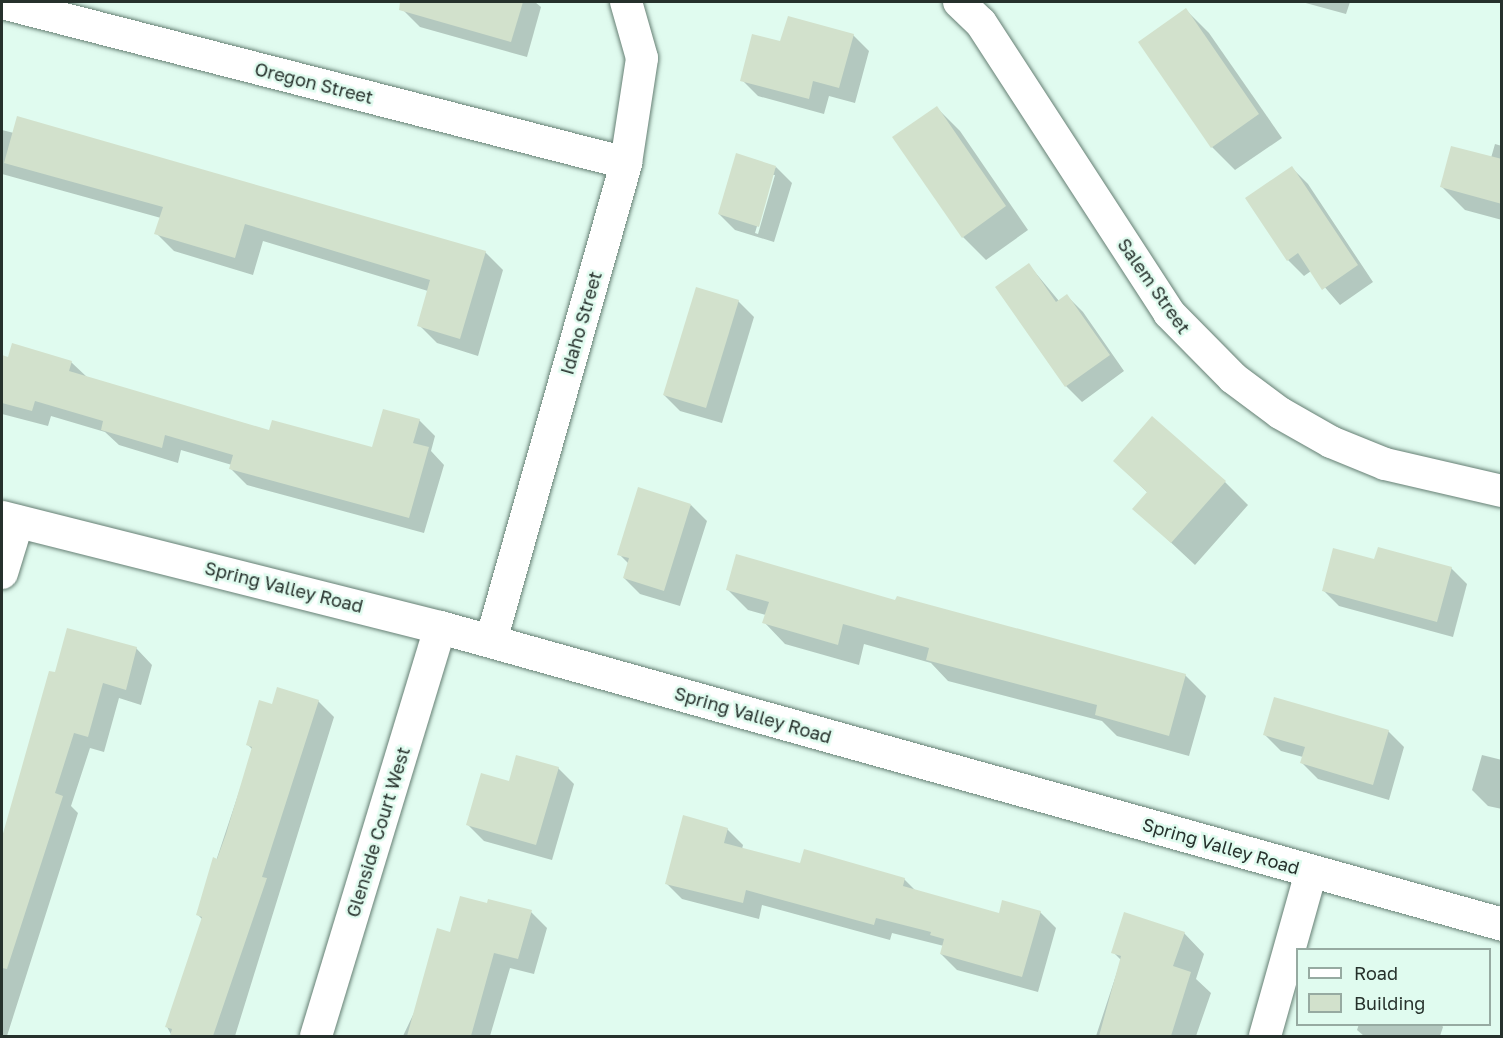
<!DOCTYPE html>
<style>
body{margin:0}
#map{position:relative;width:1503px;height:1038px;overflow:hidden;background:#e0fbef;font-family:"Golos Text",sans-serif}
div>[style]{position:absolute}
.shadow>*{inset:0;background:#0003}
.building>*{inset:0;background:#d2e1cc}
.roads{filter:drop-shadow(0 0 2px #667f74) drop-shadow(0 0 2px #667f74)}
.minor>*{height:32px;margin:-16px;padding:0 16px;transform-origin:16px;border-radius:16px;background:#fff}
.tertiary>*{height:33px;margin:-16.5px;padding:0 16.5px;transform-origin:16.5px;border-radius:16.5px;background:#fff}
span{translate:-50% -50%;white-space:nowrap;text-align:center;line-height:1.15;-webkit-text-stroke:5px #e0fbef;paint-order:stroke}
.street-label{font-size:18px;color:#26312c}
.frame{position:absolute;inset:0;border:3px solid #26312c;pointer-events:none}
.legend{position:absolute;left:1296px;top:948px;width:195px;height:78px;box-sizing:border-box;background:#e0fbef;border:2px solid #96aaa1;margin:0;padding:8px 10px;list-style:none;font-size:18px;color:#26312c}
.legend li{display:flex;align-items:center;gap:12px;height:30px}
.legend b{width:30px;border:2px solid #96aaa1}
</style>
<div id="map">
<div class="shadow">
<i style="clip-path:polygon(406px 2px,535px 2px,541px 7px,527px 57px,420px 27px,404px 11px)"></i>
<i style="clip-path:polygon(1302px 2px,1350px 2px,1346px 14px)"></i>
<i style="clip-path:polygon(1186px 10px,1209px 33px,1282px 138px,1235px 170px,1212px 147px)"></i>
<i style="clip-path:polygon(853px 35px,869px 51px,855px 103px,829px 96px,824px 114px,758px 96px,742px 80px,781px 43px)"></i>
<i style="clip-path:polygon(937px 108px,960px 131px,1028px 230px,986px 260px,963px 237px)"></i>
<i style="clip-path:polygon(2px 130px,485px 252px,503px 270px,478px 356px,437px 343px,419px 325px,428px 291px,263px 241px,253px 275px,174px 251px,156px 233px,161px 218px,2px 174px)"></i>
<i style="clip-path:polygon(1495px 144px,1502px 146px,1502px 220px,1465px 210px,1442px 187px,1491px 158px)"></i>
<i style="clip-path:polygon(evenodd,776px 167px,792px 183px,774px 242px,735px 230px,719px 214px,776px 167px,772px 175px,775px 175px,758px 234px,755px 233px,772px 175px)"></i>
<i style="clip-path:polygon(1292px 168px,1308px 184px,1373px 282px,1340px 305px,1311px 271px,1304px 276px,1288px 260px)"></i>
<i style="clip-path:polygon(1029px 265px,1059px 301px,1067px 296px,1083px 312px,1124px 371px,1082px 402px,1066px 386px)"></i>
<i style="clip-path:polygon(738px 301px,754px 317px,722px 423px,680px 411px,664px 395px)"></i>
<i style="clip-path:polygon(2px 357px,71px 362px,88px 378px,270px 431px,373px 449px,419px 420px,435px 436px,431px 451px,444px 465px,424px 533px,247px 485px,231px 469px,232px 465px,181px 450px,178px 463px,119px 445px,105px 432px,51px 416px,48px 426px,2px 414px)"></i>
<i style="clip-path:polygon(1115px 461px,1225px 482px,1248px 505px,1195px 565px,1134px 508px,1148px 493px)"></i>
<i style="clip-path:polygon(691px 505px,707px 521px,680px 606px,640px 594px,624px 578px,629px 564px,619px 554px)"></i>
<i style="clip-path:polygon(1375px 561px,1451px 568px,1467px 584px,1453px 637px,1339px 606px,1323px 590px)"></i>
<i style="clip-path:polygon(727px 589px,897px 601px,1185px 675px,1206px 696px,1189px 756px,1117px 736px,1102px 721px,948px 681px,931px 663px,864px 644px,859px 665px,785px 644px,764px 622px,766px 615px,748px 610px)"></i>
<i style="clip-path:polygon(136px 648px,152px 665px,141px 705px,119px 698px,104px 752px,90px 748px,71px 806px,78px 813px,7px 1036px,2px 1036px,2px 842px,56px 674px)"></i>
<i style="clip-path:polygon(318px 701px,334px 717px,235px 1036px,172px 1036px,167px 1027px,203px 920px,198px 915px,253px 750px,248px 745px,273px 705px)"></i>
<i style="clip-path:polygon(1388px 731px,1404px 747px,1389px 800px,1318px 779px,1302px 763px,1303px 757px,1281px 751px,1265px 735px)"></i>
<i style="clip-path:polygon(1482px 755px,1502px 760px,1502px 809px,1488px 806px,1472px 790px)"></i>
<i style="clip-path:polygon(558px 768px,574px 784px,552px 860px,484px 841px,468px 825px,510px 783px)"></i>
<i style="clip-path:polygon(727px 829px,743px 845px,742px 849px,801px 865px,904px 879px,916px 891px,1000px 915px,1040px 912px,1056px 928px,1038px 992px,957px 970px,941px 954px,944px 946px,892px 933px,890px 940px,762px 905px,759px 919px,682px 899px,666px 883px)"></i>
<i style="clip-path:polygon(531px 912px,547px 928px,534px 974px,510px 968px,490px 1036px,403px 1036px,452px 933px)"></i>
<i style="clip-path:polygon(1184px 933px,1204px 954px,1196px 979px,1211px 993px,1196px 1036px,1096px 1036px,1121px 960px,1113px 952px)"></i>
<i style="clip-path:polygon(1359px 1024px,1441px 1024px,1443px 1027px,1440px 1036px,1364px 1036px,1357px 1030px)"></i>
</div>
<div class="building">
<i style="clip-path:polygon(400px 2px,523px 2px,511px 42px,399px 10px)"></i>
<i style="clip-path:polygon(1186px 8px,1259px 114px,1211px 148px,1138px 42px)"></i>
<i style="clip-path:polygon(788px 16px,854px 34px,839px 88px,813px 81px,809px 99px,740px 81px,752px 34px,780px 41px)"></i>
<i style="clip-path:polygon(937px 106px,1006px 206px,962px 238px,892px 137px)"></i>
<i style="clip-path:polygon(17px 116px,486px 251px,460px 339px,417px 326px,430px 280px,245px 224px,235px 258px,154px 234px,163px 207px,4px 163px)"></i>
<i style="clip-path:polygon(1451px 146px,1502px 159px,1502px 204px,1440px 187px)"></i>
<i style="clip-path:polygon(736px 153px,776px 166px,759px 227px,718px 214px)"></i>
<i style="clip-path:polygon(1292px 166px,1358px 265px,1322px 290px,1298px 253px,1287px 261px,1245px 198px)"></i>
<i style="clip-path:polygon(1029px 263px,1056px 302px,1067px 294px,1110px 355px,1065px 387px,995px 287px)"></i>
<i style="clip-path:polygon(696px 287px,739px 300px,706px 408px,663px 395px)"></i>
<i style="clip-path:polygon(12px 343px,72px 361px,69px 371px,269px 430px,272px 420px,372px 447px,383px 409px,420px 419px,413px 443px,429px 447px,409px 518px,229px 469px,233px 455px,165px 435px,162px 448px,101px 430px,103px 421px,35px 401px,32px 411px,2px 403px,2px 355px,8px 357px)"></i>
<i style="clip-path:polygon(1152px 416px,1226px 481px,1171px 543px,1132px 509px,1147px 492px,1113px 461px)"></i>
<i style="clip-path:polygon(638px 487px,691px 504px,664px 591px,623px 578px,629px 558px,617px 555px)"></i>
<i style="clip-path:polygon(1378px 547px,1452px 567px,1437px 622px,1322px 591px,1333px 548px,1374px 559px)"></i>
<i style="clip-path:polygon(736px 554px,895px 600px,897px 596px,1186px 674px,1169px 736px,1095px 715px,1097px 705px,926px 660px,929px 648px,843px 624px,838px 645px,762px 623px,769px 602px,726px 590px)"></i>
<i style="clip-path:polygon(67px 628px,137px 647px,126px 690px,103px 683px,88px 737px,74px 733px,55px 793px,63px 796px,7px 969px,2px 968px,2px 837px,49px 671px,55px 672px)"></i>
<i style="clip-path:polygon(277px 687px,319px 700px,262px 877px,267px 878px,213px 1036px,170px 1036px,172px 1029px,165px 1027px,202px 917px,196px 915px,213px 857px,217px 859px,226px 834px,252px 747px,246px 745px,259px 700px,272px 704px)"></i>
<i style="clip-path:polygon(1274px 697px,1389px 730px,1373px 785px,1300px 763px,1305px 747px,1263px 735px)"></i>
<i style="clip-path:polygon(516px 755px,559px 767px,536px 845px,466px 825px,481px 773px,509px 781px)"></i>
<i style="clip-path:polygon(683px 815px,728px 828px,724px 843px,800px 863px,804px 849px,905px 878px,903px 886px,999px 913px,1002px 900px,1041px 911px,1022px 977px,940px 954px,944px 939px,930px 935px,931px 932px,876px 918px,874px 925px,746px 890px,743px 903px,665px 884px)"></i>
<i style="clip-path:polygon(460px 896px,487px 903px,488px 899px,532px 910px,518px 959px,494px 953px,471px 1036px,407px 1036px,437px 928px,450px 932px)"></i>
<i style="clip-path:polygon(1124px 912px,1185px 932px,1173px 966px,1191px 972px,1171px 1036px,1099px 1036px,1121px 956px,1111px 953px)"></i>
</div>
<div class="roads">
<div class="minor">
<i style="left:959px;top:2px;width:30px;rotate:44deg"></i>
<i style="left:981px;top:23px;width:346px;rotate:57deg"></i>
<i style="left:1169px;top:313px;width:91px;rotate:45.4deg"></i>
<i style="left:1233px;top:378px;width:59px;rotate:36.7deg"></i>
<i style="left:1280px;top:413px;width:59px;rotate:29.6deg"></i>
<i style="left:1331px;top:442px;width:58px;rotate:22.2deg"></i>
<i style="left:1385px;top:464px;width:120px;rotate:13deg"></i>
<i style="left:2px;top:3px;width:644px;rotate:14.38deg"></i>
<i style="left:2px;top:573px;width:54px;rotate:-72.9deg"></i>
<i style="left:491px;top:641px;width:497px;rotate:-74.2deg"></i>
<i style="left:626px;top:163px;width:106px;rotate:-81.3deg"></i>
<i style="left:642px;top:58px;width:58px;rotate:-105.9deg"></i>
<i style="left:316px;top:1036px;width:427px;rotate:-73.1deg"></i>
<i style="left:1265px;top:1036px;width:170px;rotate:-74.3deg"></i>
</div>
<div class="tertiary">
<i style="left:2px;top:517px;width:452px;rotate:14.1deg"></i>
<i style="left:440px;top:627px;width:1103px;rotate:15.62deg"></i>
</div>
</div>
<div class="street-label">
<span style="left:314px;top:83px;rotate:14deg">Oregon Street</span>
<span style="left:1154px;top:286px;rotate:55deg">Salem Street</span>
<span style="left:581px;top:323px;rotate:-74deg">Idaho Street</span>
<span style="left:284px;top:587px;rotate:14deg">Spring Valley Road</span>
<span style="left:753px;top:715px;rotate:16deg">Spring Valley Road</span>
<span style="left:378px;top:832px;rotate:-73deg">Glenside Court West</span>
<span style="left:1221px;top:846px;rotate:16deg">Spring Valley Road</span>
</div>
<div class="frame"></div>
<ul class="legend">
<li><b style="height:8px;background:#fff"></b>Road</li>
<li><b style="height:16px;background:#d2e1cc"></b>Building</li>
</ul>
</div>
